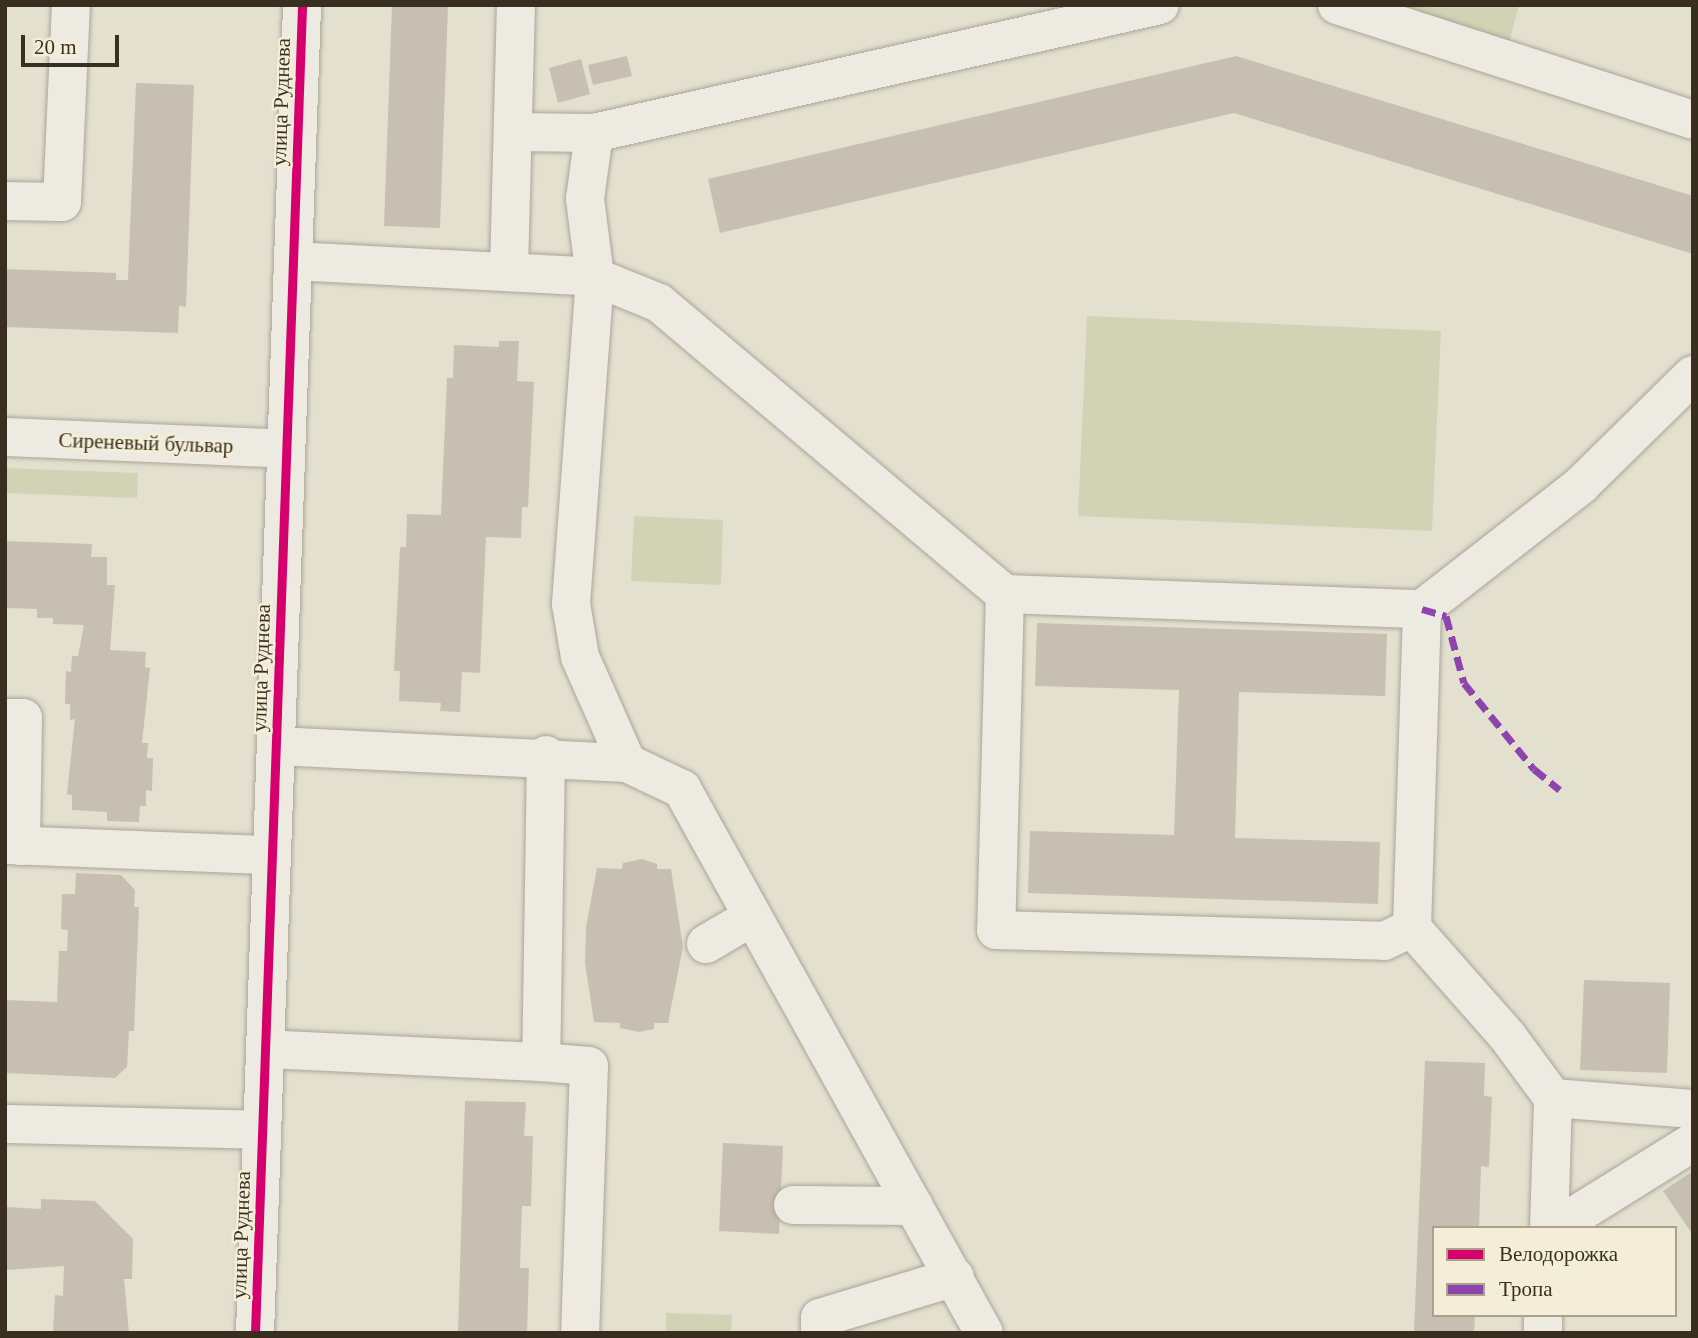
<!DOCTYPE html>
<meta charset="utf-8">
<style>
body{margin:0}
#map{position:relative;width:1698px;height:1338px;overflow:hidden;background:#e4e0d0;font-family:"Times New Roman",serif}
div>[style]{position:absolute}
.green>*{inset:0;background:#d0d3b4}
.building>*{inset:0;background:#c7bfb1}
.roads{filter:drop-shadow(0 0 2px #aaa598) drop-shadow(0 0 2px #aaa598)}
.minor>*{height:38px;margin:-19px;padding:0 19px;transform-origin:19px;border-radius:19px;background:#eceae1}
.quiet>*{height:7px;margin-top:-3.5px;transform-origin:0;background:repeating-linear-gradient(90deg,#8e44ad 0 14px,transparent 0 21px)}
.cycleway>*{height:9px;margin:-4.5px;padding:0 4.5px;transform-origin:4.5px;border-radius:4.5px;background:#d6006c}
span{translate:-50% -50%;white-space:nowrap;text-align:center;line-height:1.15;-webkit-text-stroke:5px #f4eed8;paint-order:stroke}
.street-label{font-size:21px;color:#382f21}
.frame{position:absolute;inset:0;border:7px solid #382f21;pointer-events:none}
.legend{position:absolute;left:1432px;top:1226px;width:245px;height:91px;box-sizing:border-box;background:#f4eed8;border:2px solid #a9a28f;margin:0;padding:9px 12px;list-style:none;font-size:21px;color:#382f21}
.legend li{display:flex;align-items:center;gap:14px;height:35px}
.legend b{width:35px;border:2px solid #a9a28f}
.scale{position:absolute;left:21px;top:35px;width:98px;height:32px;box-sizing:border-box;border:4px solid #382f21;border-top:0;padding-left:9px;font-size:21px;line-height:24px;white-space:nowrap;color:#382f21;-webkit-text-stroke:5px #f4eed8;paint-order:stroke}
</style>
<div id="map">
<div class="green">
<i style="clip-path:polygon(1397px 5px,1519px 5px,1508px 47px)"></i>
<i style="clip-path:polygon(1087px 316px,1441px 331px,1432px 531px,1078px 516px)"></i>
<i style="clip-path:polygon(5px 468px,138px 473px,137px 498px,5px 493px)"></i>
<i style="clip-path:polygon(634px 516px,723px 520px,721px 585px,631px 581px)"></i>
<i style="clip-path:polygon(666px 1313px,732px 1315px,731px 1333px,666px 1333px)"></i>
</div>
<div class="building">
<i style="clip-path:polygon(392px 5px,448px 5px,440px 228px,384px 226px)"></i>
<i style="clip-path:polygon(627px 56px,632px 76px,593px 85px,588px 65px)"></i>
<i style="clip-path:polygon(1236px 56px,1693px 196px,1693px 254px,1234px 113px,720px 233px,708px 179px)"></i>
<i style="clip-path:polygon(581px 59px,590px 94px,558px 103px,549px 68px)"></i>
<i style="clip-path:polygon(136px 83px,194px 85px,186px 307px,179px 306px,178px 333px,5px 327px,5px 269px,116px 273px,116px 280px,128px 280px)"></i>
<i style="clip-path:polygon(499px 341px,519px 341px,517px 381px,534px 382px,528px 507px,522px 507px,521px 538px,486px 537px,480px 673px,462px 672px,460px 712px,440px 711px,441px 703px,399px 701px,400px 671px,394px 671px,400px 547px,406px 547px,407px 514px,441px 515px,447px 378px,453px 378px,454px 345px,499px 347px)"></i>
<i style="clip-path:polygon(5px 541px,92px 544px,91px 557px,107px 557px,107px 585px,115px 585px,110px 650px,146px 652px,145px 667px,150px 668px,142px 743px,148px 743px,147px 758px,153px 758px,152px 791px,146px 790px,146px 806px,140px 806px,139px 822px,107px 821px,107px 812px,72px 810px,72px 795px,67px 794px,75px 719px,70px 720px,70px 704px,65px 704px,66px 671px,71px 672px,72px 656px,78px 656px,84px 625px,53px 624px,53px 618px,37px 618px,37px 609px,5px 608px)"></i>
<i style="clip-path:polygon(1037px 623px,1387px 634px,1385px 696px,1239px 692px,1235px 838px,1380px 842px,1378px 904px,1028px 893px,1030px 831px,1174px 835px,1179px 690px,1035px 686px)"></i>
<i style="clip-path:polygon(642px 859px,657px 864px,657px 869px,671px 869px,683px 947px,668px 1023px,654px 1023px,654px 1029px,639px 1032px,620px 1028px,620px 1023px,594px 1022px,585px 963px,586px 927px,597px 868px,622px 869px,623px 863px)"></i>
<i style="clip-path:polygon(76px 873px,121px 875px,135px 890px,134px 907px,139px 907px,134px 1031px,129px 1031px,127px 1067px,115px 1078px,5px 1073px,5px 1000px,57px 1002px,59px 951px,67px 951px,68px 930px,61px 929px,62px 894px,75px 894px)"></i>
<i style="clip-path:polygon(1584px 980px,1670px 983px,1667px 1073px,1580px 1070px)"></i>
<i style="clip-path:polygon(1425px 1061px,1485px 1063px,1484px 1096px,1492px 1097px,1489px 1167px,1481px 1166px,1479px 1228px,1434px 1228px,1434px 1315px,1475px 1315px,1474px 1333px,1414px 1333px)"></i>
<i style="clip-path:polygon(465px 1101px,526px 1102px,524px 1136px,533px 1136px,531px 1206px,522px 1206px,520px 1268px,529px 1268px,527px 1333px,458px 1333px)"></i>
<i style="clip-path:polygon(723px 1143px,783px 1146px,779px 1234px,719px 1231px)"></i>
<i style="clip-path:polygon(1693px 1171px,1693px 1235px,1663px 1191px)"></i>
<i style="clip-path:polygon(41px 1199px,95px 1201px,133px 1239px,132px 1279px,124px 1279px,129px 1333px,53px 1333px,55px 1295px,63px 1296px,64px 1266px,5px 1270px,5px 1207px,41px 1209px)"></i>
</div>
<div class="roads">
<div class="minor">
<i style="left:1337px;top:5px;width:374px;rotate:17.9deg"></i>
<i style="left:513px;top:132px;width:81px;rotate:0.7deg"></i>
<i style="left:5px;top:201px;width:57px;rotate:1deg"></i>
<i style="left:62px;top:202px;width:197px;rotate:-87.4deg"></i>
<i style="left:293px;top:261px;width:302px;rotate:3deg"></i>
<i style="left:595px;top:277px;width:69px;rotate:22.1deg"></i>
<i style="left:659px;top:303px;width:452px;rotate:40.1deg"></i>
<i style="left:1005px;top:594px;width:417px;rotate:2.1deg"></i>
<i style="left:1422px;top:609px;width:202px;rotate:-37.9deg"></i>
<i style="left:1581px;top:485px;width:157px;rotate:-44.5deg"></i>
<i style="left:509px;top:270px;width:265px;rotate:-88.5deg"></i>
<i style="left:5px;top:437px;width:281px;rotate:2.4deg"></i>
<i style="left:1005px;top:594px;width:336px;rotate:91.5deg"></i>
<i style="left:996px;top:930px;width:388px;rotate:1.6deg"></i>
<i style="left:1384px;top:941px;width:31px;rotate:-25deg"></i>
<i style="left:1412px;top:928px;width:319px;rotate:-88.2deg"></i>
<i style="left:5px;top:718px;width:18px"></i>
<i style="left:23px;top:718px;width:128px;rotate:90.9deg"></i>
<i style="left:276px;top:746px;width:351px;rotate:2.8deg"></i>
<i style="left:627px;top:763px;width:61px;rotate:25.3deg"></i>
<i style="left:682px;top:789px;width:622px;rotate:60.96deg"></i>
<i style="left:546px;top:755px;width:307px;rotate:90.9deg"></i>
<i style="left:541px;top:1062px;width:48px;rotate:4.8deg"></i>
<i style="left:589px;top:1066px;width:267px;rotate:91.9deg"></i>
<i style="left:627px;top:763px;width:116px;rotate:-113.9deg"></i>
<i style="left:580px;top:657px;width:54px;rotate:-99.6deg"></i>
<i style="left:571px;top:604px;width:328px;rotate:-85.8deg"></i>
<i style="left:595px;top:277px;width:79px;rotate:-97.3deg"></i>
<i style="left:585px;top:199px;width:67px;rotate:-82.2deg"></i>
<i style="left:594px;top:133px;width:580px;rotate:-12.74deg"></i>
<i style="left:5px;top:845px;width:266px;rotate:2.2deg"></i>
<i style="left:1412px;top:928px;width:145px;rotate:48.6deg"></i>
<i style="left:1508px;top:1037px;width:76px;rotate:53.6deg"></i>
<i style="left:706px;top:944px;width:53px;rotate:-30.4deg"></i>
<i style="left:265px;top:1049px;width:276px;rotate:2.7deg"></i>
<i style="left:5px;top:1124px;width:257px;rotate:1.3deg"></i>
<i style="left:793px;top:1205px;width:121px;rotate:0.5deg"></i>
<i style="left:1549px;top:1228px;width:130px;rotate:-88.2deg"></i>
<i style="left:1553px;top:1098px;width:140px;rotate:4.5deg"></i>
<i style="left:1555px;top:1228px;width:163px;rotate:-31.9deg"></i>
<i style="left:255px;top:1333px;width:1329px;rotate:-87.97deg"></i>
<i style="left:820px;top:1333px;width:15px;rotate:-90deg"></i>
<i style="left:820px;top:1318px;width:141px;rotate:-16.9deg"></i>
<i style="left:1543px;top:1333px;width:18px;rotate:-90deg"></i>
</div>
</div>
<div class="quiet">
<i style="left:1422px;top:609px;width:25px;rotate:16deg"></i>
<i style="left:1446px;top:616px;width:69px;rotate:75deg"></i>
<i style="left:1464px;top:683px;width:111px;rotate:50.9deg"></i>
<i style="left:1534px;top:769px;width:33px;rotate:39deg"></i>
</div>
<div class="cycleway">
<i style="left:255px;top:1333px;width:1329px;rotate:-87.97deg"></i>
</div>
<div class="street-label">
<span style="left:281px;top:102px;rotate:-88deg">улица Руднева</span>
<span style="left:146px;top:443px;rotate:2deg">Сиреневый бульвар</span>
<span style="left:261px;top:668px;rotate:-88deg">улица Руднева</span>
<span style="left:241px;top:1235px;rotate:-88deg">улица Руднева</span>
</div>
<div class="frame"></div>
<ul class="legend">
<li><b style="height:9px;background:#d6006c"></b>Велодорожка</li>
<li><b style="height:9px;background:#8e44ad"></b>Тропа</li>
</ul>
<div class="scale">20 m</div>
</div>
